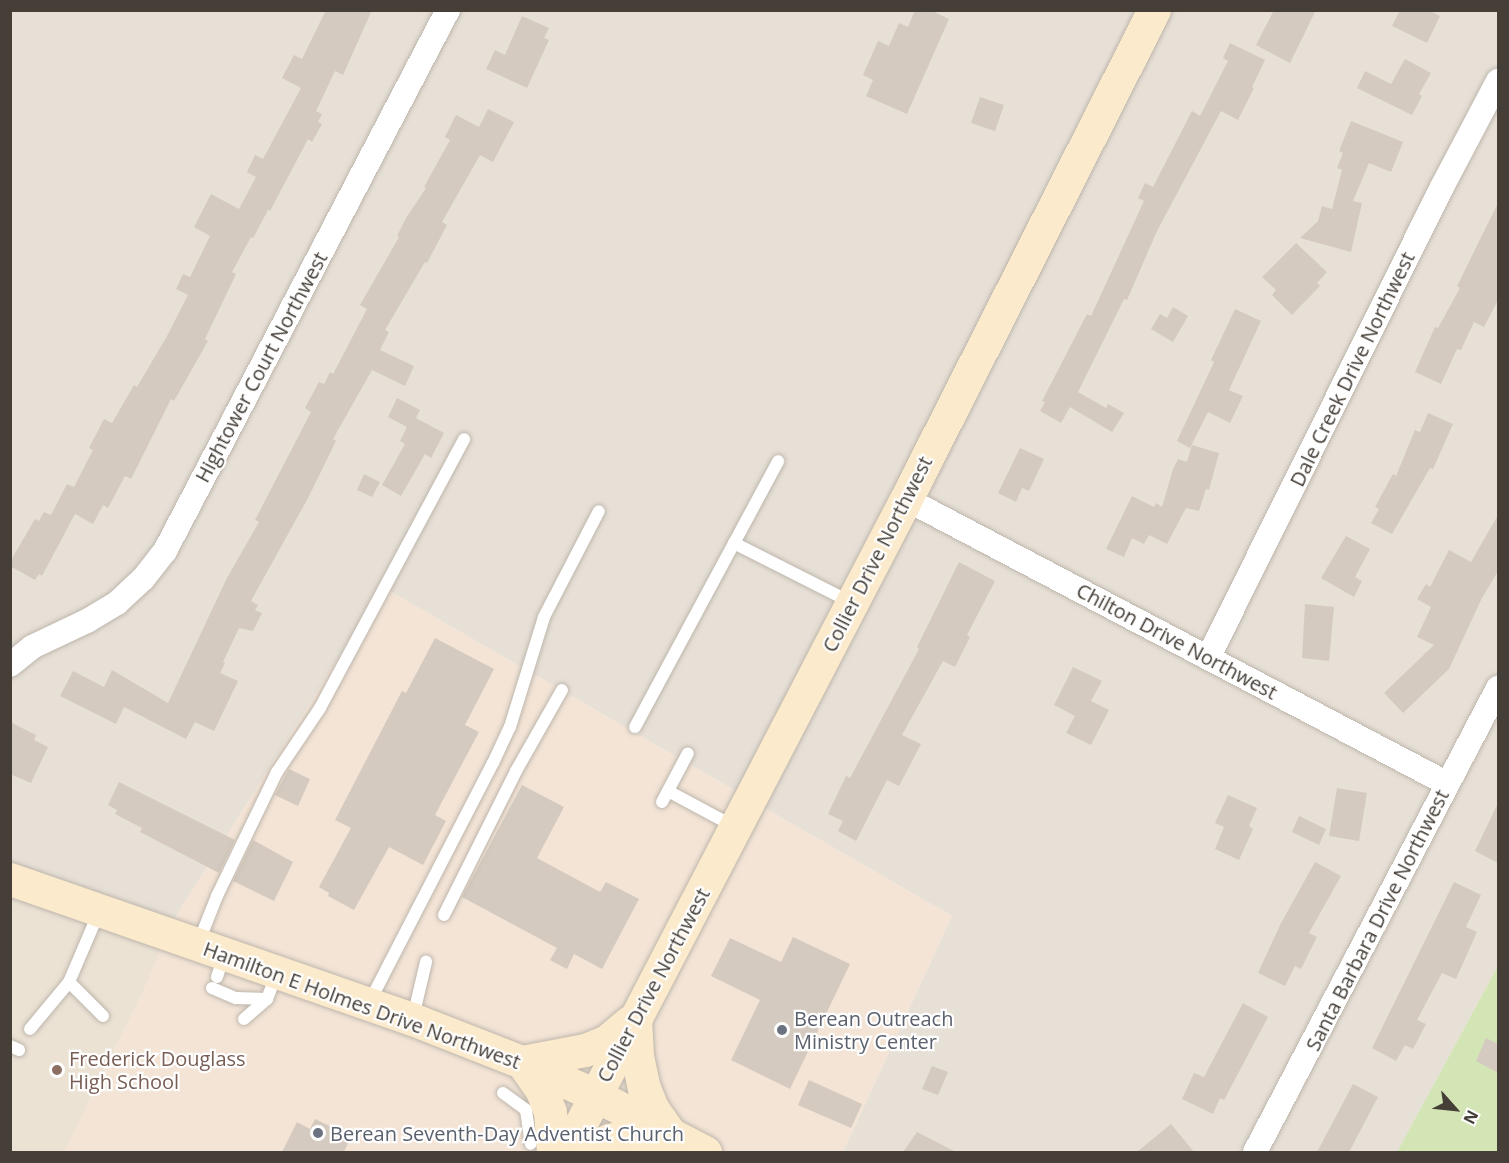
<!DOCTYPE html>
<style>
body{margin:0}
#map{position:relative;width:1509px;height:1163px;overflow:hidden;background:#f3efe9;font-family:"Open Sans",sans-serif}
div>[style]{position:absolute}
.residential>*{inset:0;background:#e7e0d7}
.commercial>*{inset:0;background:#f3e4d6}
.education>*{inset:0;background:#ebe2d4}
.green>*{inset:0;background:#d4e5b5}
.building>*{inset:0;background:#d4cabf}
.roads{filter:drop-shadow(0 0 2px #beb6ac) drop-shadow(0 0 2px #beb6ac)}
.lane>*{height:12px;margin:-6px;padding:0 6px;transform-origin:6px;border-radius:6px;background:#fff}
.street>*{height:24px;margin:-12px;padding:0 12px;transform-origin:12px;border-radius:12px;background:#fff}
.secondary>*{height:33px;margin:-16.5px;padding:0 16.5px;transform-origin:16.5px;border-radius:16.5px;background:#fbeacb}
.dots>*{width:16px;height:16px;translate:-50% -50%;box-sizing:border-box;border:3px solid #fff;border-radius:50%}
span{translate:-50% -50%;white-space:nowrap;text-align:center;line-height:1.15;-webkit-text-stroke:4.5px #fff;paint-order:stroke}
.street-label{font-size:20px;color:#463f38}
.worship-label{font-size:20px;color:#5b616d}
.left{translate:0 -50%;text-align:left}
.education-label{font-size:20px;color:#785e54}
.frame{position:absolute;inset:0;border:12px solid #463f38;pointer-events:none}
.north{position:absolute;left:1425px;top:1079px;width:60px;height:60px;-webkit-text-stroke:4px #fff;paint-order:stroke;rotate:117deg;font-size:16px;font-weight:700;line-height:24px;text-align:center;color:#463f38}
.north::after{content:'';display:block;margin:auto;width:21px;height:27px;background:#463f38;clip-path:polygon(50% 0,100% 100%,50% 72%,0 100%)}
</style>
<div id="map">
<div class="residential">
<i style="clip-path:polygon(11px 11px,1498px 11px,1498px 966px,1397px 1152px,843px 1152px,952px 916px,383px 587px,171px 924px,11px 872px)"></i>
</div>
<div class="commercial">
<i style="clip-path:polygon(383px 587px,952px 916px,843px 1152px,64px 1152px,145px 987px,171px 924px)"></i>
</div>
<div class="education">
<i style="clip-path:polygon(11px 872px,171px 924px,145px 987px,64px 1152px,11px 1152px)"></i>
</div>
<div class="green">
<i style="clip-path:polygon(1498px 966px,1498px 1152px,1397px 1152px)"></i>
</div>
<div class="building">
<i style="clip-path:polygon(326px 10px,372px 10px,343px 75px,335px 71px,316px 111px,322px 114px,318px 122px,322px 124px,312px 142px,308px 139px,270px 211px,268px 210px,253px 238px,251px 237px,232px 272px,236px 274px,205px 339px,208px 341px,174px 401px,171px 399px,131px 479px,125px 476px,108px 508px,103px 505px,93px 524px,75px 514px,42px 576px,39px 574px,35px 580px,10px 566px,10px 562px,35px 519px,39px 521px,44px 512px,51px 515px,67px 484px,74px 487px,93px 450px,89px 448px,104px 419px,112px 423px,134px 385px,137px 387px,167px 336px,188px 295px,176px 289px,183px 274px,190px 277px,210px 236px,194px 227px,211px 194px,239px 209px,256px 177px,247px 172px,255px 155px,263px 159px,301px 88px,282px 78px,294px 55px,302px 59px)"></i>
<i style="clip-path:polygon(915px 10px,930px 10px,949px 19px,907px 114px,866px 96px,873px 80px,863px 75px,878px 41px,889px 46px,899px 23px,908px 27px)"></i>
<i style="clip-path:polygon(1274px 10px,1316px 10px,1290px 63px,1256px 45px)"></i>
<i style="clip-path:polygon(1400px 10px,1428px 10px,1440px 16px,1427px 43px,1392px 26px)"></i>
<i style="clip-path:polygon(522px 16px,549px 28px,544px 38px,549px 40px,527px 88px,486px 69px,495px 50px,505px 55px)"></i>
<i style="clip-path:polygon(1230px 43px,1265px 60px,1252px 87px,1254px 88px,1238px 120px,1221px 111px,1157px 231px,1127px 300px,1124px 299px,1078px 392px,1106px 408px,1108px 404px,1124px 413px,1112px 432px,1070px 407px,1061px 423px,1040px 411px,1045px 402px,1042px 401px,1087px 314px,1091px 316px,1144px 201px,1138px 198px,1145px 183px,1153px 187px,1192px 111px,1200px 116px,1228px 61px,1223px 58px)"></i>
<i style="clip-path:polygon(1405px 59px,1431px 73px,1419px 94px,1422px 96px,1412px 115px,1357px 88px,1365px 71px,1391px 84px)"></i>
<i style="clip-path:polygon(980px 97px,1004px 105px,995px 131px,971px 123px)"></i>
<i style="clip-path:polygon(488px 109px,514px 122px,493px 162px,480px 155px,442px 222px,447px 225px,427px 263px,425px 262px,385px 330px,389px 332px,380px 350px,414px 366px,405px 386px,372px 370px,333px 439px,336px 441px,308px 498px,251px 601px,258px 605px,255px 610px,262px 613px,253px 631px,239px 628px,223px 662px,225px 663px,220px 673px,238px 681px,214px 731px,195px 722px,186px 739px,124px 707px,116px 724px,60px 696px,73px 671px,104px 687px,112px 670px,168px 703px,227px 578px,259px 522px,255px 520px,311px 412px,305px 408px,319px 382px,324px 384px,330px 372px,333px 374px,367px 309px,360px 305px,399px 237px,397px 236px,406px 218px,426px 188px,424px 187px,450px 140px,445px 137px,456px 115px,479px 127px)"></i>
<i style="clip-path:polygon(1351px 121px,1403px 142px,1391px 172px,1369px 163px,1353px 201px,1362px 203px,1351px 252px,1300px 238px,1318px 221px,1322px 206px,1332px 209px,1342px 170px,1337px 168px,1343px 153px,1339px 151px)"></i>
<i style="clip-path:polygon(1498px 203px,1498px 300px,1484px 327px,1474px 322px,1461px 350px,1457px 349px,1441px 384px,1415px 372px,1435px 327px,1438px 328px,1460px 288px,1457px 286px)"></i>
<i style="clip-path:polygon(1296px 243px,1327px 272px,1317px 283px,1320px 286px,1292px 315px,1272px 295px,1276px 290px,1262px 277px)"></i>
<i style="clip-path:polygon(1173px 307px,1188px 316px,1173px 342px,1151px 329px,1160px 314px,1167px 318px)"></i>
<i style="clip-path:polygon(1235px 309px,1261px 321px,1229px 390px,1243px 396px,1230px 423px,1208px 412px,1190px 448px,1177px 441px,1214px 362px,1211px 360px)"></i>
<i style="clip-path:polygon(397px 398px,420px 410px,416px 418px,444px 433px,431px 458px,425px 454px,401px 496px,382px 485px,405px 444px,400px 441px,407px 427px,388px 417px)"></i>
<i style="clip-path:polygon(1428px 413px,1453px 424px,1433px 469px,1430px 468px,1392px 534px,1371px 523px,1379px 509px,1375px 507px,1393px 474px,1396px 476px,1415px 430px,1420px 432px)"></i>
<i style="clip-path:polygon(1192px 445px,1219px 453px,1209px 490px,1206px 489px,1199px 511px,1186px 508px,1167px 544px,1149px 535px,1144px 544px,1132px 538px,1124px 557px,1106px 549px,1132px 496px,1154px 507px,1156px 503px,1162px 507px,1173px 469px,1178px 459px,1187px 462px)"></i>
<i style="clip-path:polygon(1020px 448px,1044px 459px,1029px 491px,1022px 488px,1016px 502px,998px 493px)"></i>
<i style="clip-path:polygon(364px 474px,380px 482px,372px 497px,357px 490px)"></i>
<i style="clip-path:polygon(1498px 515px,1498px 571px,1481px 600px,1449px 669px,1403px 713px,1384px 693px,1434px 645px,1417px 637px,1431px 607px,1417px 599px,1426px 584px,1430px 587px,1449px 550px,1471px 562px)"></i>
<i style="clip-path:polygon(1346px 536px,1370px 549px,1355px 577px,1362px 581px,1354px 597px,1321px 578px)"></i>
<i style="clip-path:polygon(959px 562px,995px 581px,967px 635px,970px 637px,955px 667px,943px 661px,902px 735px,921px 744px,899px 786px,887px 780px,856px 841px,838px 831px,843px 821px,828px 814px,846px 776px,850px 778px,919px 649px,917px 647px)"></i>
<i style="clip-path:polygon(1305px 604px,1334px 607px,1329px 661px,1302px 658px)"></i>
<i style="clip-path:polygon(435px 638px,494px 669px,465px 725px,479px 732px,435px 815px,446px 821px,423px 865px,389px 847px,354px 910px,328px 896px,329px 893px,319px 887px,351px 828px,335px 820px,402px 691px,406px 693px)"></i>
<i style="clip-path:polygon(1073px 667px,1102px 681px,1091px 701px,1109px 710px,1091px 745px,1066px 733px,1075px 716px,1054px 705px)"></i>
<i style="clip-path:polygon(10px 722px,36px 735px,34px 740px,48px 747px,31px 783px,10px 774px)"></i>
<i style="clip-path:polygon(289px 769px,310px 779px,298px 806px,275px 795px)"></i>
<i style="clip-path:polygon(119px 782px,235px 840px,219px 873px,140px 832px,142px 828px,115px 814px,117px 810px,108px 805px)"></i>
<i style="clip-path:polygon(522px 785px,564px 807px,537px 858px,600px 892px,606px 882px,639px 899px,602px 969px,574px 954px,567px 969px,550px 960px,557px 948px,462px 897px)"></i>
<i style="clip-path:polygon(1337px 788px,1367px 793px,1359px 841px,1329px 836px)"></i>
<i style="clip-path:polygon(1228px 795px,1257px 808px,1249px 826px,1253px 829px,1239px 860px,1215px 849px,1224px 827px,1215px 823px)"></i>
<i style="clip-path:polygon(1498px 803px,1498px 863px,1475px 851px)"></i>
<i style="clip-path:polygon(1299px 816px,1326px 829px,1319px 845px,1292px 832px)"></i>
<i style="clip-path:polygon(253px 840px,293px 862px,274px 901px,233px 881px)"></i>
<i style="clip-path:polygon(1315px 862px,1341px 876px,1309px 933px,1317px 937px,1301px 969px,1295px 966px,1285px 986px,1258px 973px,1281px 923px)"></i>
<i style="clip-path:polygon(1454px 882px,1481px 895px,1466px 927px,1477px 932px,1456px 979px,1442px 973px,1417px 1020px,1426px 1024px,1413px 1049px,1405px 1045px,1396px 1061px,1372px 1048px)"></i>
<i style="clip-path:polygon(793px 937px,850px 964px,790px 1089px,731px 1060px,760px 1000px,711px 976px,730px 938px,781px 962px)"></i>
<i style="clip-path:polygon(1243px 1003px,1268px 1017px,1224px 1100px,1220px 1098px,1213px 1114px,1182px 1099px,1194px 1073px,1204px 1077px)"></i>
<i style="clip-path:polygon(1486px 1038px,1498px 1044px,1498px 1073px,1476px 1061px)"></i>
<i style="clip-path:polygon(932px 1066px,948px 1072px,938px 1095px,922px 1089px)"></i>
<i style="clip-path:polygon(809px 1080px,862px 1104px,851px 1128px,798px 1105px)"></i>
<i style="clip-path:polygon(1353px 1084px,1378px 1097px,1349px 1152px,1317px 1152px)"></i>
<i style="clip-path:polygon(315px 1119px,351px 1136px,344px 1152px,282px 1152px,297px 1122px,310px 1129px)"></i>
<i style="clip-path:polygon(1171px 1124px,1194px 1152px,1137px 1152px)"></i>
<i style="clip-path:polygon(917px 1132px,956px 1152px,903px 1152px)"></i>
</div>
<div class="roads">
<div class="lane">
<i style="left:734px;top:543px;width:131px;rotate:26.8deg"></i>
<i style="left:635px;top:727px;width:302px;rotate:-61.7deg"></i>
<i style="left:668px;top:791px;width:74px;rotate:28.3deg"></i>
<i style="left:662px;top:802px;width:55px;rotate:-62deg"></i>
<i style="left:444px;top:915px;width:161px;rotate:-63.4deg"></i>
<i style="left:516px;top:771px;width:93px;rotate:-60.4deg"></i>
<i style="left:198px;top:944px;width:52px;rotate:-68.4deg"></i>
<i style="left:217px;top:896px;width:138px;rotate:-64.2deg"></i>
<i style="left:277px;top:772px;width:77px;rotate:-56.1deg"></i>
<i style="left:320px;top:708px;width:305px;rotate:-61.8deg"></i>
<i style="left:217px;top:977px;width:23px;rotate:-72deg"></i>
<i style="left:69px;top:982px;width:48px;rotate:45deg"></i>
<i style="left:212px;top:988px;width:26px;rotate:23deg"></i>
<i style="left:236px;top:998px;width:31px;rotate:2deg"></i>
<i style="left:369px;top:1003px;width:270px;rotate:-62.7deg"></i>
<i style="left:493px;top:763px;width:40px;rotate:-65deg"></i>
<i style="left:510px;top:727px;width:115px;rotate:-72.8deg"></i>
<i style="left:544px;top:617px;width:119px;rotate:-62.6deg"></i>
<i style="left:413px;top:1017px;width:57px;rotate:-76.7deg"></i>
<i style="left:244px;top:1019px;width:30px;rotate:-41deg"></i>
<i style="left:267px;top:999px;width:28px;rotate:-69deg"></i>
<i style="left:30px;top:1029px;width:61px;rotate:-50.3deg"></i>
<i style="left:69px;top:982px;width:76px;rotate:-66.8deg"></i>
<i style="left:10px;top:1046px;width:10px;rotate:24deg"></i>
<i style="left:503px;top:1093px;width:29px;rotate:36deg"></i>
<i style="left:526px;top:1110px;width:34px;rotate:82deg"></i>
</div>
<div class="street">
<i style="left:906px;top:499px;width:612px;rotate:27.74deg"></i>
<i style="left:1208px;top:658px;width:526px;rotate:-63.58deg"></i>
<i style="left:1442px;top:187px;width:120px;rotate:-62.2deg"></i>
<i style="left:10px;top:665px;width:28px;rotate:-39deg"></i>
<i style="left:32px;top:647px;width:61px;rotate:-25.3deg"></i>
<i style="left:87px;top:621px;width:35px;rotate:-31deg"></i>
<i style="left:117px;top:603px;width:35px;rotate:-43deg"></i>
<i style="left:143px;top:579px;width:36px;rotate:-52deg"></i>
<i style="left:165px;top:551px;width:611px;rotate:-62.39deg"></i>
<i style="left:1255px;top:1152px;width:524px;rotate:-62.36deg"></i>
</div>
<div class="secondary">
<i style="left:10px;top:879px;width:426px;rotate:19.2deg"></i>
<i style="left:412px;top:1019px;width:118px;rotate:21.4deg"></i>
<i style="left:522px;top:1062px;width:80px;rotate:24.3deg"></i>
<i style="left:595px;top:1095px;width:124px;rotate:27.4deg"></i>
<i style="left:635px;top:1018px;width:38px;rotate:87deg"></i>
<i style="left:637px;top:1056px;width:33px;rotate:78deg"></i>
<i style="left:644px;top:1088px;width:22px;rotate:68deg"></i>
<i style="left:652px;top:1108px;width:32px;rotate:55deg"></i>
<i style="left:522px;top:1062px;width:64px;rotate:-10.8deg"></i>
<i style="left:585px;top:1050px;width:24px;rotate:-22deg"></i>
<i style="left:607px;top:1041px;width:30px;rotate:-40deg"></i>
<i style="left:522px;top:1062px;width:35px;rotate:55deg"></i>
<i style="left:542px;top:1091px;width:22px;rotate:69deg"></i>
<i style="left:550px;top:1112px;width:40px;rotate:85.7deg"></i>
<i style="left:566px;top:1152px;width:736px;rotate:-62.5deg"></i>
<i style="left:906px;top:499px;width:548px;rotate:-63.11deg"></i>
<i style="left:584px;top:1152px;width:28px;rotate:-26deg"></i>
<i style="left:609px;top:1140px;width:26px;rotate:-13deg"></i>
<i style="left:634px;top:1134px;width:35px;rotate:2deg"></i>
</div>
</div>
<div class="dots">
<i style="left:782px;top:1030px;background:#6b7280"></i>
<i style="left:57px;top:1070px;background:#8d6e63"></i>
<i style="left:318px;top:1133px;background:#6b7280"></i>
</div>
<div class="street-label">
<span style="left:261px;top:367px;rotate:-62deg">Hightower Court Northwest</span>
<span style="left:1352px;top:369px;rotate:-64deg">Dale Creek Drive Northwest</span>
<span style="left:877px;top:554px;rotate:-63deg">Collier Drive Northwest</span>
<span style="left:1177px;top:641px;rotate:28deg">Chilton Drive Northwest</span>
<span style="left:1377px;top:920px;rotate:-63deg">Santa Barbara Drive Northwest</span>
<span style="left:653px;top:985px;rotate:-62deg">Collier Drive Northwest</span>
<span style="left:362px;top:1005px;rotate:20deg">Hamilton E Holmes Drive Northwest</span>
</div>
<div class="worship-label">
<span class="left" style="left:794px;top:1030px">Berean Outreach<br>Ministry Center</span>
<span class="left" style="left:330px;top:1133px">Berean Seventh-Day Adventist Church</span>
</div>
<div class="education-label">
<span class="left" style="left:69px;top:1070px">Frederick Douglass<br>High School</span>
</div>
<div class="frame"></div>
<div class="north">N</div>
</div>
